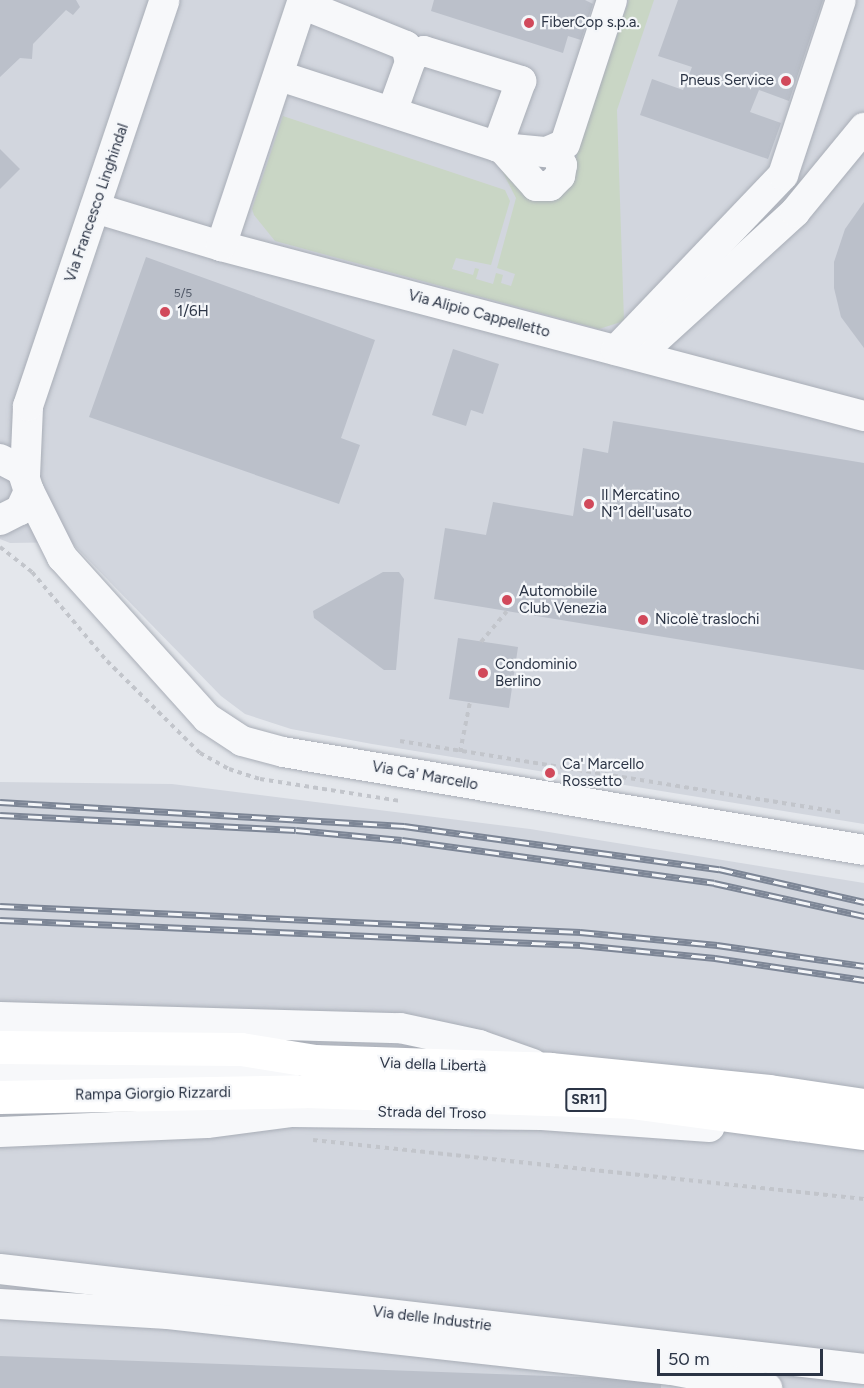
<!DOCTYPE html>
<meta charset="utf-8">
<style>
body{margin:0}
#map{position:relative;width:864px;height:1388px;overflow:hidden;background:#e4e7ec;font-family:Figtree,sans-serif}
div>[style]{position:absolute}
.built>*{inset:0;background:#d2d6de}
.green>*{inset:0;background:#c9d6c5}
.building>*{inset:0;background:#bbc0ca}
.path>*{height:4px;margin-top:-2px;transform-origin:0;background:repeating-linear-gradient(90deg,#c2c5cb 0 4.5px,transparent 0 9px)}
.roads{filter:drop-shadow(0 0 2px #a9aeb7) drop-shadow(0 0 2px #a9aeb7)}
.minor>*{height:30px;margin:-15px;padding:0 15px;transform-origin:15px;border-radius:15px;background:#f7f8fa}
.highway>*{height:33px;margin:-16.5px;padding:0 16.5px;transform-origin:16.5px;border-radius:16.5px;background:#fff}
.rail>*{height:7px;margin-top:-3.5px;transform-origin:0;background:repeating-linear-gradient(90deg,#f4f6f9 0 14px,#7d8696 0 28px);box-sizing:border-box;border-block:2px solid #7d8696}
.dots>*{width:16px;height:16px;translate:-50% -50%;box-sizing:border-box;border:3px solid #f4f6f9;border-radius:50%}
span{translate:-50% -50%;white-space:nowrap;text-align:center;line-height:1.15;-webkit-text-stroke:4.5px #f4f6f9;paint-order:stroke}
.number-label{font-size:12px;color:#4f5766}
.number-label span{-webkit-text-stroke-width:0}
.shield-label span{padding:2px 4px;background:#f4f6f9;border:2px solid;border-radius:4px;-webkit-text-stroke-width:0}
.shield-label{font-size:14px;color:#2b3445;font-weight:700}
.poi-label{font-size:15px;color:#2b3445}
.left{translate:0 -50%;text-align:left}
.right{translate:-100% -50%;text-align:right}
.street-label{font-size:15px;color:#2b3445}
.scale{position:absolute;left:657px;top:1349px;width:166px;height:27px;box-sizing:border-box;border:3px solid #2b3445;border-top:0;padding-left:8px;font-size:18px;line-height:21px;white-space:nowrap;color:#2b3445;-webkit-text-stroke:4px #f4f6f9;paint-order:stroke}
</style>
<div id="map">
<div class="built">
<i style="clip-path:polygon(0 0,864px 0,864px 824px,372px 744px,291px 729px,245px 714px,221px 696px,71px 542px,10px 543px,0 539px)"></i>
<i style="clip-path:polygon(0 782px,172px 784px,530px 829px,864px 883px,864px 1357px,0 1257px)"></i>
<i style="clip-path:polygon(0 1280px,864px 1379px,864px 1388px,0 1388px)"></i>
</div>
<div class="green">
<i style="clip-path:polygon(629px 0,654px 0,617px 110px,624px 321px,599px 329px,275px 241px,254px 215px,252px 209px,283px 116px,505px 190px,510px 201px,491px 265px,456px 258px,452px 269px,473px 275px,475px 268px,479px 269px,476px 279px,493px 284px,496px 273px,503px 275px,501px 283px,511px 286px,515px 274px,497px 268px,516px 198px,502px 171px,512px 176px,571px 172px)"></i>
</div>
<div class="building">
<i style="clip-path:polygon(0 0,76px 0,80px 7px,73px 15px,66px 10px,33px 44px,32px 59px,20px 58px,0 77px)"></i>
<i style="clip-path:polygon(434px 0,585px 0,593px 4px,581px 40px,568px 36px,563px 53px,431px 11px)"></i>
<i style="clip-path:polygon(678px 0,823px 0,789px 101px,759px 90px,750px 112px,781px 123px,768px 159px,640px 115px,652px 79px,683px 90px,692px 67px,658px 56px)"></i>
<i style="clip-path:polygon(0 149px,20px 169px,0 189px)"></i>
<i style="clip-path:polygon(864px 202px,864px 348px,841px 317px,834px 288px,834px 262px,845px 229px)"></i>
<i style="clip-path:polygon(146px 257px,375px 340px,341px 438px,360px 445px,339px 504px,89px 417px)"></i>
<i style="clip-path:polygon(453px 349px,499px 364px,483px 414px,471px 410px,466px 426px,432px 415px)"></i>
<i style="clip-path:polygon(613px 421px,864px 463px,864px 670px,434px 599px,445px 528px,486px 535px,493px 502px,573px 516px,583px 448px,608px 453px)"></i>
<i style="clip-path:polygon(383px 572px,399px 572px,404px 579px,396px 670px,384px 670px,314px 618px,313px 611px)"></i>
<i style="clip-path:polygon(458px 638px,518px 647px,509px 708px,449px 699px)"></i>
<i style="clip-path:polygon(0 1356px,661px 1380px,661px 1388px,0 1388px)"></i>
</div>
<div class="path">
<i style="left:0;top:547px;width:41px;rotate:38deg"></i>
<i style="left:32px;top:572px;width:116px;rotate:49.9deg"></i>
<i style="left:107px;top:661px;width:131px;rotate:44.7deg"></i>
<i style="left:200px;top:753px;width:33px;rotate:29deg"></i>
<i style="left:229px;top:769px;width:33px;rotate:18deg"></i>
<i style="left:260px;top:779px;width:143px;rotate:8.9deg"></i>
<i style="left:481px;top:642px;width:40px;rotate:-50deg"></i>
<i style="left:400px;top:741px;width:449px;rotate:9.2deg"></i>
<i style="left:460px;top:752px;width:51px;rotate:-78.7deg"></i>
<i style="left:313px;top:1140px;width:554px;rotate:6.11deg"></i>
</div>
<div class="roads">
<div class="minor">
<i style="left:302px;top:4px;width:112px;rotate:22deg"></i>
<i style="left:406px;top:46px;width:16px;rotate:76deg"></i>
<i style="left:410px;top:62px;width:53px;rotate:109.8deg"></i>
<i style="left:410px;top:57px;width:15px;rotate:-23deg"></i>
<i style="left:424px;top:51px;width:102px;rotate:17.2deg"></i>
<i style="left:521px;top:81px;width:70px;rotate:110deg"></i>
<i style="left:280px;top:76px;width:233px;rotate:18deg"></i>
<i style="left:502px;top:148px;width:53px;rotate:5.4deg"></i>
<i style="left:555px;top:153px;width:14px;rotate:60deg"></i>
<i style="left:562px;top:165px;width:11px;rotate:100deg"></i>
<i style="left:560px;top:176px;width:14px;rotate:135deg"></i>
<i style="left:550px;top:186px;width:14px;rotate:180deg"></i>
<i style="left:536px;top:186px;width:51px;rotate:-131.8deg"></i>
<i style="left:549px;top:151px;width:17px;rotate:-24deg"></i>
<i style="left:565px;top:144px;width:151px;rotate:-71.9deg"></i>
<i style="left:95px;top:208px;width:132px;rotate:16.8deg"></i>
<i style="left:221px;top:246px;width:665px;rotate:14.81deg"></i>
<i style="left:221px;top:246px;width:259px;rotate:-71.6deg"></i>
<i style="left:655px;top:340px;width:190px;rotate:-42.4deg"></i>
<i style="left:795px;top:212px;width:109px;rotate:-50.6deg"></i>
<i style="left:616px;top:350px;width:242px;rotate:-46.3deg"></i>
<i style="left:783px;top:175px;width:184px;rotate:-71.7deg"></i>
<i style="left:0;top:459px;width:25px;rotate:27deg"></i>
<i style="left:22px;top:470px;width:22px;rotate:72deg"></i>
<i style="left:29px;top:491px;width:21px;rotate:115deg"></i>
<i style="left:20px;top:510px;width:22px;rotate:153deg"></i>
<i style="left:25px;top:476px;width:70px;rotate:-87.5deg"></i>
<i style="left:28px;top:406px;width:428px;rotate:-71.4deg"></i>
<i style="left:29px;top:491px;width:74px;rotate:63.4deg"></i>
<i style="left:62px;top:557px;width:217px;rotate:48deg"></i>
<i style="left:207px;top:718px;width:42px;rotate:33.3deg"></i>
<i style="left:242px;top:741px;width:42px;rotate:15deg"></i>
<i style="left:283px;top:752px;width:589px;rotate:9.57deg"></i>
<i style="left:0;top:1017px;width:400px;rotate:1.6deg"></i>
<i style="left:400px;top:1028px;width:81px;rotate:12.1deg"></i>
<i style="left:479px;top:1045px;width:57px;rotate:19.4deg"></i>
<i style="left:0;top:1073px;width:233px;rotate:-1deg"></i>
<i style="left:233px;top:1069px;width:58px;rotate:-5.9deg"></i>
<i style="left:0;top:1132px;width:207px;rotate:-2.5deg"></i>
<i style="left:207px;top:1123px;width:86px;rotate:-7.4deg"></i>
<i style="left:292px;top:1112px;width:250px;rotate:0.7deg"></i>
<i style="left:542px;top:1115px;width:168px;rotate:4.1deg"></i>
<i style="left:0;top:1269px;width:870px;rotate:6.6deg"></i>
<i style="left:0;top:1304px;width:168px;rotate:3.4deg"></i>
<i style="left:168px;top:1314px;width:507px;rotate:6.34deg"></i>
<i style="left:672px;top:1370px;width:97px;rotate:10.7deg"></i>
</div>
<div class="highway">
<i style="left:0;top:1047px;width:241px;rotate:0.5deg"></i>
<i style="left:241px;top:1049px;width:75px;rotate:9.2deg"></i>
<i style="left:315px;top:1061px;width:235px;rotate:1.9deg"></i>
<i style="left:550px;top:1069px;width:220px;rotate:5.7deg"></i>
<i style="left:769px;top:1091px;width:96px;rotate:8.4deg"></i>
<i style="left:0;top:1097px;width:305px;rotate:-1.1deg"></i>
<i style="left:305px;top:1091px;width:326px;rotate:1.9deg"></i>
<i style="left:631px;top:1102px;width:235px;rotate:7.6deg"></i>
</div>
</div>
<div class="rail">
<i style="left:0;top:802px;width:405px;rotate:3.4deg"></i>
<i style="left:404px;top:826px;width:318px;rotate:7.8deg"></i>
<i style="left:719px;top:869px;width:149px;rotate:12.8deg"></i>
<i style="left:0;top:815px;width:296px;rotate:2.9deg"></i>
<i style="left:296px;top:830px;width:106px;rotate:5.4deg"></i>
<i style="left:402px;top:840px;width:315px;rotate:7.8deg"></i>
<i style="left:714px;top:883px;width:154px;rotate:12.4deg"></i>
<i style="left:0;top:906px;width:581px;rotate:2.57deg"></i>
<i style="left:580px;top:932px;width:138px;rotate:5.4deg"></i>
<i style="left:717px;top:945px;width:148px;rotate:8.1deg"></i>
<i style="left:0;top:920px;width:581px;rotate:2.47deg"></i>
<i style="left:580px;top:945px;width:136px;rotate:5.5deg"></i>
<i style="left:715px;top:958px;width:151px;rotate:8.4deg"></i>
</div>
<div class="dots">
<i style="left:529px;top:23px;background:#d1495b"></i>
<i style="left:786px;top:81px;background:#d1495b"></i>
<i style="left:165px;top:312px;background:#d1495b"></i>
<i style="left:589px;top:504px;background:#d1495b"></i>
<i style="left:507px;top:600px;background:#d1495b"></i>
<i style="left:643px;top:620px;background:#d1495b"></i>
<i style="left:483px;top:673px;background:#d1495b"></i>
<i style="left:550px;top:773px;background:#d1495b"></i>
</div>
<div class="number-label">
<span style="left:183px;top:294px">5/5</span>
</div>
<div class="shield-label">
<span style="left:586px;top:1100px">SR11</span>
</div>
<div class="poi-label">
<span class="left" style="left:541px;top:23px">FiberCop s.p.a.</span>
<span class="right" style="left:774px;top:81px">Pneus Service</span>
<span class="left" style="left:177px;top:312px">1/6H</span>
<span class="left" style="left:601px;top:504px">Il Mercatino<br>N°1 dell'usato</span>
<span class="left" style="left:519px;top:600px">Automobile<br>Club Venezia</span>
<span class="left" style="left:655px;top:620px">Nicolè traslochi</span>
<span class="left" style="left:495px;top:673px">Condominio<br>Berlino</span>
<span class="left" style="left:562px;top:773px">Ca' Marcello<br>Rossetto</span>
</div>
<div class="street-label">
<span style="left:97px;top:203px;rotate:-71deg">Via Francesco Linghindal</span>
<span style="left:479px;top:314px;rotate:15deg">Via Alipio Cappelletto</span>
<span style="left:425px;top:776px;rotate:10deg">Via Ca' Marcello</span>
<span style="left:433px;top:1065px;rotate:2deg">Via della Libertà</span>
<span style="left:153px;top:1094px;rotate:-1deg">Rampa Giorgio Rizzardi</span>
<span style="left:432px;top:1113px;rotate:1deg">Strada del Troso</span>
<span style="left:432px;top:1319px;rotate:7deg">Via delle Industrie</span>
</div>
<div class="scale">50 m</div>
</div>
